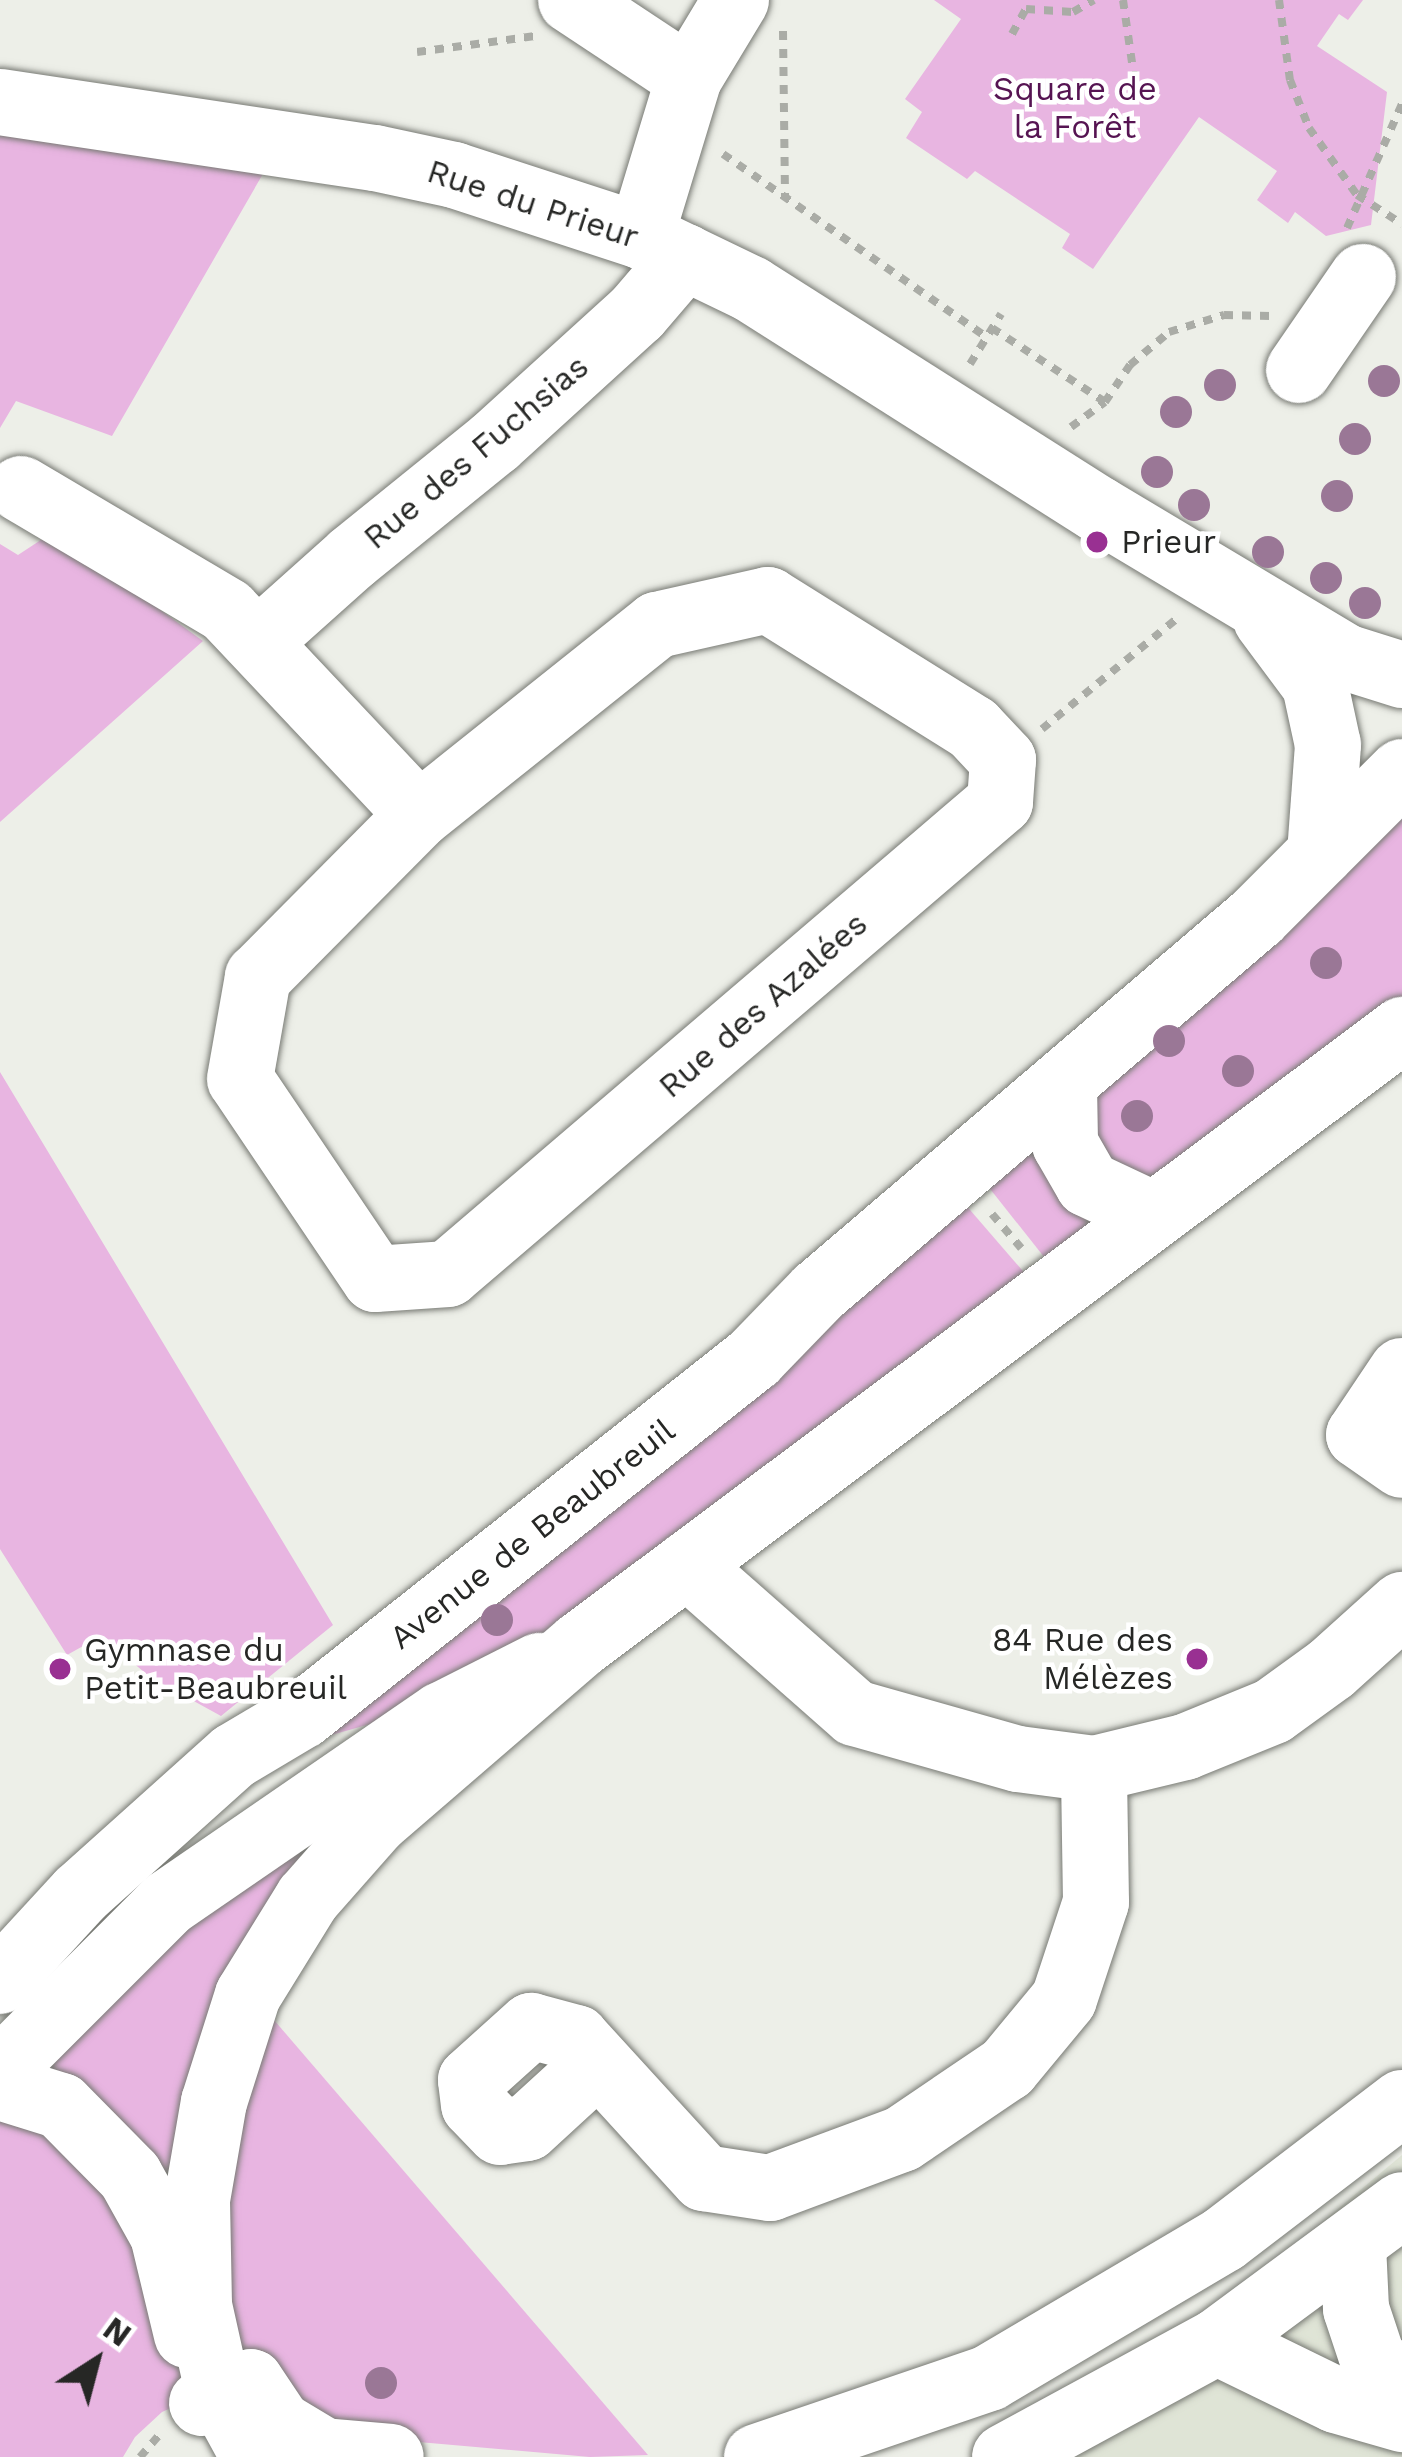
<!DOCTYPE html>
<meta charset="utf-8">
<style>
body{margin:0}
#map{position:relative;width:1402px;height:2457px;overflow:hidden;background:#edefe8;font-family:"Work Sans",sans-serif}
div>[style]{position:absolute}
.built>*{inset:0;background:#dfe4d6}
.green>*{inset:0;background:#e8b5e1}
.path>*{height:8px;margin-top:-4px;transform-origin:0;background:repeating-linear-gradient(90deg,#aaaca6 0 9px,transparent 0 18px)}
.roads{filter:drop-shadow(0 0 3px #787a74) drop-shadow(0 0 3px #787a74)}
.minor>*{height:66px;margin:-33px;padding:0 33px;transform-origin:33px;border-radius:33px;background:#fff}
.major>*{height:66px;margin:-33px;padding:0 33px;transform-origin:33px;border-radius:33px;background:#fff}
.trees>*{width:32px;height:32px;margin:-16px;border-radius:50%;background:#9a7796}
.dots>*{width:33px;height:33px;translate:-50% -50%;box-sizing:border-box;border:6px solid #fff;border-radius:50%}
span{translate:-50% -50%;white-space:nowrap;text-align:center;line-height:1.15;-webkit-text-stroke:9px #fff;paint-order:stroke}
.park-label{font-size:33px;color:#561452}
.street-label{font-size:33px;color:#262725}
.poi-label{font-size:33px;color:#262725}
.left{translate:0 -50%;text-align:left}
.right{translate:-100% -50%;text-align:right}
.north{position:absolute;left:36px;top:2301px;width:120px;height:120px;-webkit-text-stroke:9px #fff;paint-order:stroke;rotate:36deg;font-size:33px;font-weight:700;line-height:48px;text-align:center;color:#262725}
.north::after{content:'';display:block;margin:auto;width:42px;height:54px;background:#262725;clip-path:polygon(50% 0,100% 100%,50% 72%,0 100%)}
</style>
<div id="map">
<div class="built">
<i style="clip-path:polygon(1402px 2155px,1402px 2457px,1042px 2457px)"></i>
</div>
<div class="green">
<i style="clip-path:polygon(934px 0,1363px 0,1348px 20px,1339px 14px,1317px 46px,1387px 92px,1371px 225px,1326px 236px,1295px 212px,1288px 223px,1257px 200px,1277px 171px,1199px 117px,1093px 269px,1062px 248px,1070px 234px,975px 171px,967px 179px,906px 138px,922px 112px,905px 99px,961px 19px)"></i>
<i style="clip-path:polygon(0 135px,264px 172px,112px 436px,16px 401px,0 428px)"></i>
<i style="clip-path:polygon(53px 532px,203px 641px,0 822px,0 544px,18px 555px)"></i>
<i style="clip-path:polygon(1402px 805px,1402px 1001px,1175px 1172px,1137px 1182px,1092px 1157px,1096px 1089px)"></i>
<i style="clip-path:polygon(0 1072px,333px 1625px,221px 1716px,150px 1677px,101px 1636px,67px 1655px,0 1549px)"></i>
<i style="clip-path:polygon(1043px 1134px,1101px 1222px,1048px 1262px,987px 1185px)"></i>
<i style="clip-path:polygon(958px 1196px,1028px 1277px,537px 1640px,420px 1710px,310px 1741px)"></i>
<i style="clip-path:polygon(358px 1787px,335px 1834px,169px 2189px,35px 2074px,209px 1894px)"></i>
<i style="clip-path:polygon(274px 2020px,648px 2455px,590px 2457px,327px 2434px,235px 2346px,221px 2261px,231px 2141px)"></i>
<i style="clip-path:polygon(17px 2109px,124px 2199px,191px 2399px,162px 2412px,135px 2437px,123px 2457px,0 2457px,0 2115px)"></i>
</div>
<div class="path">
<i style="left:1123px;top:0;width:84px;rotate:81.8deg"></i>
<i style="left:1279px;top:0;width:81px;rotate:82.2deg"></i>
<i style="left:1290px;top:80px;width:52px;rotate:68.4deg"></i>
<i style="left:1309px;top:128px;width:82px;rotate:54.4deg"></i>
<i style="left:1357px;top:195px;width:54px;rotate:32.8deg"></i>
<i style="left:783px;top:31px;width:165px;rotate:89.3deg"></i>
<i style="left:1012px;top:34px;width:29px;rotate:-61deg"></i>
<i style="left:1026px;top:9px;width:47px;rotate:3.7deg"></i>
<i style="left:1073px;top:12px;width:24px;rotate:-30deg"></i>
<i style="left:417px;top:52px;width:119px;rotate:-7.7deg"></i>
<i style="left:723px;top:154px;width:320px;rotate:34.8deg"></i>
<i style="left:1347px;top:228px;width:136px;rotate:-66.1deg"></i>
<i style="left:992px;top:328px;width:135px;rotate:33.2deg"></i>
<i style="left:970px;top:364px;width:59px;rotate:-58.2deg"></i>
<i style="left:1071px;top:427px;width:42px;rotate:-36.3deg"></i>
<i style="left:1105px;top:402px;width:45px;rotate:-56deg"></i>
<i style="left:1130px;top:365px;width:51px;rotate:-40.2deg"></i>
<i style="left:1169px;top:332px;width:58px;rotate:-17.2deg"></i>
<i style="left:1224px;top:315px;width:47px;rotate:1.2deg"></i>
<i style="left:1042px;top:729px;width:177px;rotate:-39.3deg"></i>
<i style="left:992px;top:1214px;width:45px;rotate:49.5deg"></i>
<i style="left:140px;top:2457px;width:35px;rotate:-49deg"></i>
</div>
<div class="roads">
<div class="minor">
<i style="left:571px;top:0;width:141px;rotate:33.5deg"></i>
<i style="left:0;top:102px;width:379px;rotate:8.5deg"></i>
<i style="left:375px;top:158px;width:81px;rotate:12.1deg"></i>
<i style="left:454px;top:175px;width:197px;rotate:18.1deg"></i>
<i style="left:641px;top:236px;width:122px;rotate:25.7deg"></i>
<i style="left:751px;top:289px;width:411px;rotate:32.4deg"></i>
<i style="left:1098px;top:509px;width:288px;rotate:30.9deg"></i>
<i style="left:1345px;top:657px;width:60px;rotate:17.5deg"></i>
<i style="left:641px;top:236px;width:165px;rotate:-73.1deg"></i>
<i style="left:689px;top:78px;width:91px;rotate:-58.9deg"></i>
<i style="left:1299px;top:370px;width:113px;rotate:-55.5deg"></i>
<i style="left:21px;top:489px;width:239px;rotate:30.6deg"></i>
<i style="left:227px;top:611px;width:280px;rotate:46.7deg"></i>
<i style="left:419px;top:815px;width:305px;rotate:-38.6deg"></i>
<i style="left:657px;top:625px;width:114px;rotate:-12.7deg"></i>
<i style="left:768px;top:600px;width:242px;rotate:32deg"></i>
<i style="left:973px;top:728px;width:44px;rotate:46.8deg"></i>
<i style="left:1003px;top:760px;width:42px;rotate:94.1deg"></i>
<i style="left:1000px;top:802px;width:726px;rotate:139.47deg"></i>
<i style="left:448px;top:1274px;width:73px;rotate:176.1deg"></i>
<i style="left:375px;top:1279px;width:241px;rotate:-124deg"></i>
<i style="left:240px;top:1079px;width:104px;rotate:-80deg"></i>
<i style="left:258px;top:977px;width:228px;rotate:-45.2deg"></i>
<i style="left:1266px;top:619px;width:82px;rotate:53.4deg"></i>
<i style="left:1315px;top:685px;width:61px;rotate:77.8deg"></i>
<i style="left:1328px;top:745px;width:109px;rotate:94.2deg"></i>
<i style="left:259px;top:641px;width:126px;rotate:-41.8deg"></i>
<i style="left:353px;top:557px;width:181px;rotate:-39deg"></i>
<i style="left:494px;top:443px;width:193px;rotate:-42.3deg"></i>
<i style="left:637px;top:313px;width:74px;rotate:-49.4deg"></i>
<i style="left:1064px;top:1085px;width:59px;rotate:89deg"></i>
<i style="left:1065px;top:1144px;width:46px;rotate:60.1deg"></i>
<i style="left:1088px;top:1184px;width:73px;rotate:25.2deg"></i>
<i style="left:1402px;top:1371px;width:77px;rotate:123.9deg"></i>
<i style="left:1359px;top:1435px;width:52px;rotate:34.9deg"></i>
<i style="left:687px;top:1565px;width:224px;rotate:41.4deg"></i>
<i style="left:855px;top:1713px;width:169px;rotate:15.8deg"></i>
<i style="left:1018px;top:1759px;width:77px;rotate:7.5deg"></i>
<i style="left:1094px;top:1769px;width:94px;rotate:-13.6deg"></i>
<i style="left:1185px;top:1747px;width:95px;rotate:-22.2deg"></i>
<i style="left:1273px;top:1711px;width:72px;rotate:-35.9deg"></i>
<i style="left:1331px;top:1669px;width:96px;rotate:-42deg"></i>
<i style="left:598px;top:2063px;width:96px;rotate:137.5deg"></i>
<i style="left:527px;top:2128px;width:27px;rotate:172deg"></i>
<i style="left:500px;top:2132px;width:37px;rotate:-134deg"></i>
<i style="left:474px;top:2105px;width:25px;rotate:-97deg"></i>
<i style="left:471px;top:2080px;width:81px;rotate:-42deg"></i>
<i style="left:531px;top:2026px;width:47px;rotate:14.9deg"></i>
<i style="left:576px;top:2038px;width:190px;rotate:47.6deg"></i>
<i style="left:704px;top:2178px;width:67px;rotate:8.6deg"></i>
<i style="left:770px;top:2188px;width:141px;rotate:-20.4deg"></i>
<i style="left:902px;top:2139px;width:127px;rotate:-34.1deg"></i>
<i style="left:1007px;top:2068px;width:89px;rotate:-50.4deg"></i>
<i style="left:1064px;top:1999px;width:102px;rotate:-71.7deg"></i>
<i style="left:1096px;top:1902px;width:133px;rotate:-90.9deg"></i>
<i style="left:0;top:2071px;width:238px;rotate:-45deg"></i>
<i style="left:168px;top:1903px;width:332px;rotate:-34.5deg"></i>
<i style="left:442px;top:1715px;width:109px;rotate:-26.8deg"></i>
<i style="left:0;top:2087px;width:64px;rotate:17.3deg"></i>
<i style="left:61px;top:2106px;width:98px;rotate:45.4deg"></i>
<i style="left:130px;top:2176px;width:68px;rotate:60.8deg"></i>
<i style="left:163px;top:2235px;width:103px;rotate:76.5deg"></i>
<i style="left:1353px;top:2245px;width:64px;rotate:87.3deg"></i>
<i style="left:1356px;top:2309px;width:54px;rotate:71.6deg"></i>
<i style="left:1373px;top:2360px;width:36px;rotate:37deg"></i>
<i style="left:1217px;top:2342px;width:132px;rotate:26deg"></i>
<i style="left:1336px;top:2400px;width:69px;rotate:16.1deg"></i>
<i style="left:202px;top:2403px;width:20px;rotate:-37deg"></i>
<i style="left:218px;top:2391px;width:34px;rotate:-15deg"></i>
<i style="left:251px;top:2382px;width:50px;rotate:56.3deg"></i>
<i style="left:279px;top:2424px;width:52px;rotate:31deg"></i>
<i style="left:324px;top:2451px;width:67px;rotate:5.1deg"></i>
<i style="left:757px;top:2457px;width:245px;rotate:-18.8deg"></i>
<i style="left:989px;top:2378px;width:273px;rotate:-30.6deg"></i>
<i style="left:1224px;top:2239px;width:224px;rotate:-37.4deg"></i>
</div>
<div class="major">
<i style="left:0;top:1981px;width:118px;rotate:-47.4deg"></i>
<i style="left:80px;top:1894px;width:207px;rotate:-41.9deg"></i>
<i style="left:234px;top:1756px;width:80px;rotate:-30.7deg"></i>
<i style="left:303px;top:1715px;width:575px;rotate:-38.36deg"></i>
<i style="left:754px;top:1358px;width:92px;rotate:-45.9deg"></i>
<i style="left:818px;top:1292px;width:577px;rotate:-40.5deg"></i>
<i style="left:1257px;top:917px;width:205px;rotate:-45deg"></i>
<i style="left:254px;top:2457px;width:75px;rotate:-118.6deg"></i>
<i style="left:218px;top:2391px;width:88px;rotate:-102.5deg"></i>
<i style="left:199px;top:2305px;width:105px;rotate:-91.1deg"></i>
<i style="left:197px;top:2200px;width:99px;rotate:-80.2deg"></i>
<i style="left:214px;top:2102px;width:112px;rotate:-72.4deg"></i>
<i style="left:248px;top:1995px;width:114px;rotate:-58.3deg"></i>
<i style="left:308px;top:1898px;width:103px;rotate:-48.6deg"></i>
<i style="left:376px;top:1821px;width:269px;rotate:-40.8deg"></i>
<i style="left:580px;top:1645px;width:1027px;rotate:-36.8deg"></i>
<i style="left:1005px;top:2457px;width:241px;rotate:-28.5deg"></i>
<i style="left:1217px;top:2342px;width:230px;rotate:-36.5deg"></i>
</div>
</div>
<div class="trees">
<i style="left:1384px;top:381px"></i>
<i style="left:1220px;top:385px"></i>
<i style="left:1176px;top:412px"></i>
<i style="left:1355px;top:439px"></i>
<i style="left:1157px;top:472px"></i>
<i style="left:1337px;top:496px"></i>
<i style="left:1194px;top:505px"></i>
<i style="left:1268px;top:552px"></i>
<i style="left:1326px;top:578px"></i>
<i style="left:1365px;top:603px"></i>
<i style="left:1326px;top:963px"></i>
<i style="left:1169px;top:1041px"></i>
<i style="left:1238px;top:1071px"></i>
<i style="left:1137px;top:1116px"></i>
<i style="left:497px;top:1620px"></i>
<i style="left:381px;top:2383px"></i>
</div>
<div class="dots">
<i style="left:1097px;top:542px;background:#993092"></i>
<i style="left:1197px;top:1659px;background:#993092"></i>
<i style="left:60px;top:1669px;background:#993092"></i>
</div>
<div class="park-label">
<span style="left:1075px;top:108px">Square de<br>la Forêt</span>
</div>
<div class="street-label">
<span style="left:533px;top:204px;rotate:18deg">Rue du Prieur</span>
<span style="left:476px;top:452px;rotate:-40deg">Rue des Fuchsias</span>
<span style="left:763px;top:1005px;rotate:-41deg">Rue des Azalées</span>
<span style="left:532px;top:1534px;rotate:-38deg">Avenue de Beaubreuil</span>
</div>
<div class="poi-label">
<span class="left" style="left:1121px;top:542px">Prieur</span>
<span class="right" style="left:1173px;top:1659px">84 Rue des<br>Mélèzes</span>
<span class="left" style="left:84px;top:1669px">Gymnase du<br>Petit-Beaubreuil</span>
</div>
<div class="north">N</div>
</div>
